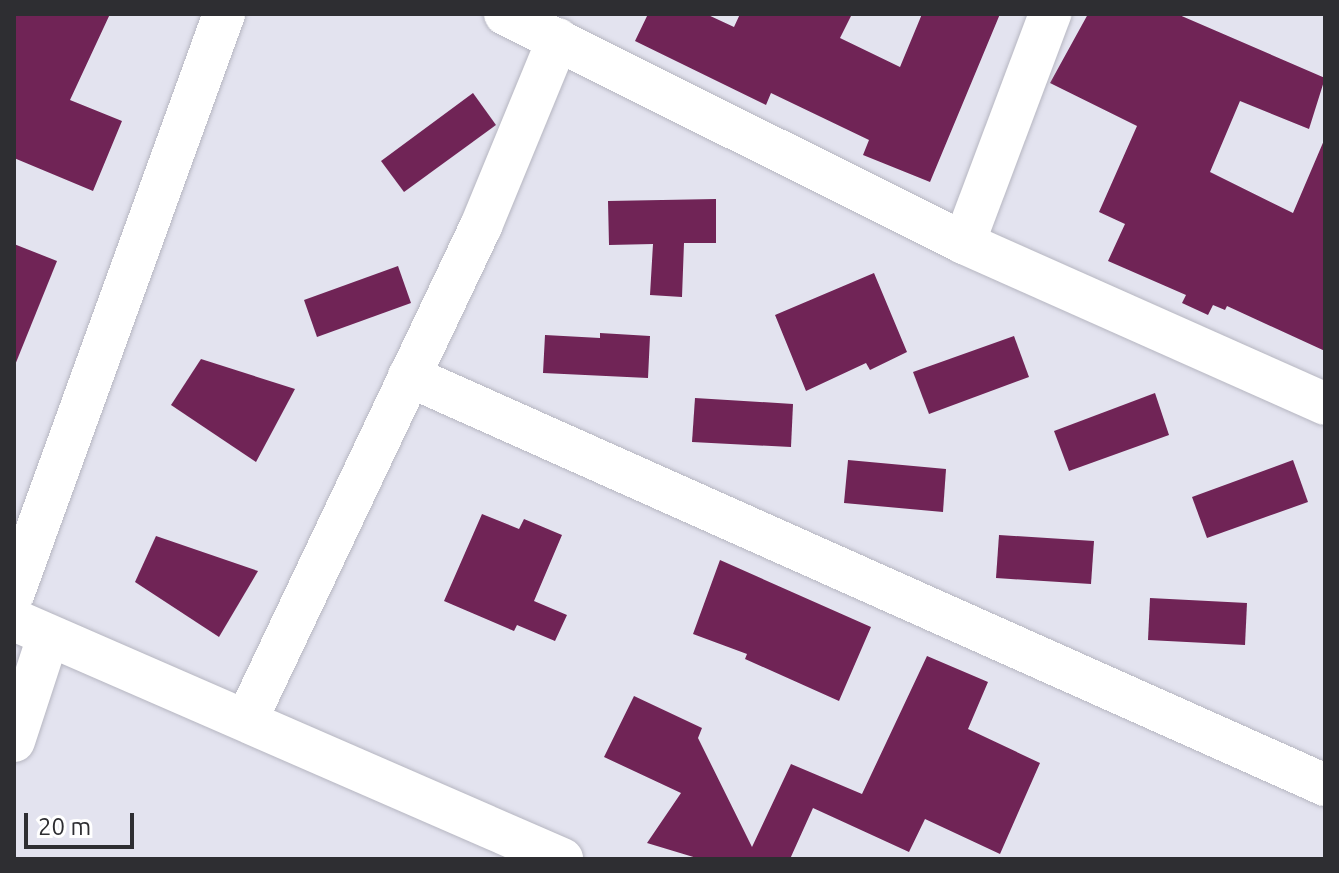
<!DOCTYPE html>
<style>
body{margin:0}
#map{position:relative;width:1339px;height:873px;overflow:hidden;background:#e3e3ef;font-family:Ubuntu,sans-serif}
div>[style]{position:absolute}
.building>*{inset:0;background:#702456}
.roads{filter:drop-shadow(0 0 2px #b6b6c1) drop-shadow(0 0 2px #b6b6c1)}
.street>*{height:42px;margin:-21px;padding:0 21px;transform-origin:21px;border-radius:21px;background:#fff}
span{translate:-50% -50%;white-space:nowrap;text-align:center;line-height:1.15;-webkit-text-stroke:8px #fff;paint-order:stroke}
.frame{position:absolute;inset:0;border:16px solid #2e2e32;pointer-events:none}
.scale{position:absolute;left:24px;top:813px;width:110px;height:36px;box-sizing:border-box;border:4px solid #2e2e32;border-top:0;padding-left:10px;font-size:24px;line-height:28px;white-space:nowrap;color:#2e2e32;-webkit-text-stroke:6px #fff;paint-order:stroke}
</style>
<div id="map">
<div class="building">
<i style="clip-path:polygon(14px 14px,110px 14px,70px 100px,122px 121px,93px 191px,14px 158px)"></i>
<i style="clip-path:polygon(648px 14px,706px 14px,734px 27px,740px 14px,852px 14px,840px 38px,900px 67px,922px 14px,1000px 14px,930px 182px,863px 155px,869px 140px,771px 93px,766px 105px,635px 41px)"></i>
<i style="clip-path:polygon(1088px 14px,1177px 14px,1325px 78px,1309px 129px,1240px 101px,1210px 172px,1293px 213px,1325px 138px,1325px 351px,1227px 306px,1225px 310px,1213px 305px,1208px 315px,1182px 303px,1186px 295px,1108px 261px,1125px 224px,1099px 212px,1137px 126px,1050px 83px)"></i>
<i style="clip-path:polygon(473px 93px,496px 125px,404px 192px,381px 161px)"></i>
<i style="clip-path:polygon(716px 199px,716px 243px,684px 243px,682px 297px,650px 295px,653px 244px,609px 245px,608px 201px)"></i>
<i style="clip-path:polygon(14px 244px,57px 261px,15px 365px,14px 364px)"></i>
<i style="clip-path:polygon(398px 266px,411px 303px,317px 337px,304px 300px)"></i>
<i style="clip-path:polygon(874px 273px,907px 352px,870px 370px,866px 363px,806px 391px,775px 315px)"></i>
<i style="clip-path:polygon(600px 333px,650px 336px,648px 378px,543px 373px,545px 335px,600px 338px)"></i>
<i style="clip-path:polygon(1014px 336px,1029px 377px,929px 414px,913px 372px)"></i>
<i style="clip-path:polygon(201px 359px,295px 389px,256px 462px,171px 405px)"></i>
<i style="clip-path:polygon(1155px 393px,1169px 435px,1069px 471px,1054px 431px)"></i>
<i style="clip-path:polygon(695px 398px,793px 404px,791px 447px,692px 442px)"></i>
<i style="clip-path:polygon(848px 460px,946px 469px,943px 512px,844px 503px)"></i>
<i style="clip-path:polygon(1293px 460px,1308px 502px,1207px 538px,1192px 497px)"></i>
<i style="clip-path:polygon(482px 514px,519px 529px,524px 519px,562px 535px,534px 601px,567px 615px,555px 641px,517px 625px,514px 631px,444px 601px)"></i>
<i style="clip-path:polygon(999px 535px,1094px 541px,1091px 584px,996px 578px)"></i>
<i style="clip-path:polygon(156px 536px,258px 571px,219px 637px,135px 582px)"></i>
<i style="clip-path:polygon(720px 560px,871px 627px,839px 701px,745px 659px,747px 654px,693px 634px)"></i>
<i style="clip-path:polygon(1150px 598px,1247px 603px,1245px 645px,1148px 640px)"></i>
<i style="clip-path:polygon(927px 656px,988px 682px,968px 729px,1040px 763px,1000px 854px,925px 819px,909px 852px,813px 808px,790px 859px,700px 859px,647px 843px,681px 793px,604px 757px,634px 696px,702px 728px,698px 738px,752px 847px,791px 764px,862px 794px)"></i>
</div>
<div class="roads">
<div class="street">
<i style="left:505px;top:14px;width:513px;rotate:26.52deg"></i>
<i style="left:964px;top:243px;width:395px;rotate:24deg"></i>
<i style="left:964px;top:243px;width:245px;rotate:-69.4deg"></i>
<i style="left:409px;top:376px;width:1003px;rotate:24.06deg"></i>
<i style="left:14px;top:592px;width:615px;rotate:-70.03deg"></i>
<i style="left:14px;top:620px;width:598px;rotate:23.56deg"></i>
<i style="left:247px;top:719px;width:546px;rotate:-64.61deg"></i>
<i style="left:481px;top:226px;width:202px;rotate:-67.6deg"></i>
<i style="left:14px;top:741px;width:109px;rotate:-71.9deg"></i>
</div>
</div>
<div class="frame"></div>
<div class="scale">20 m</div>
</div>
